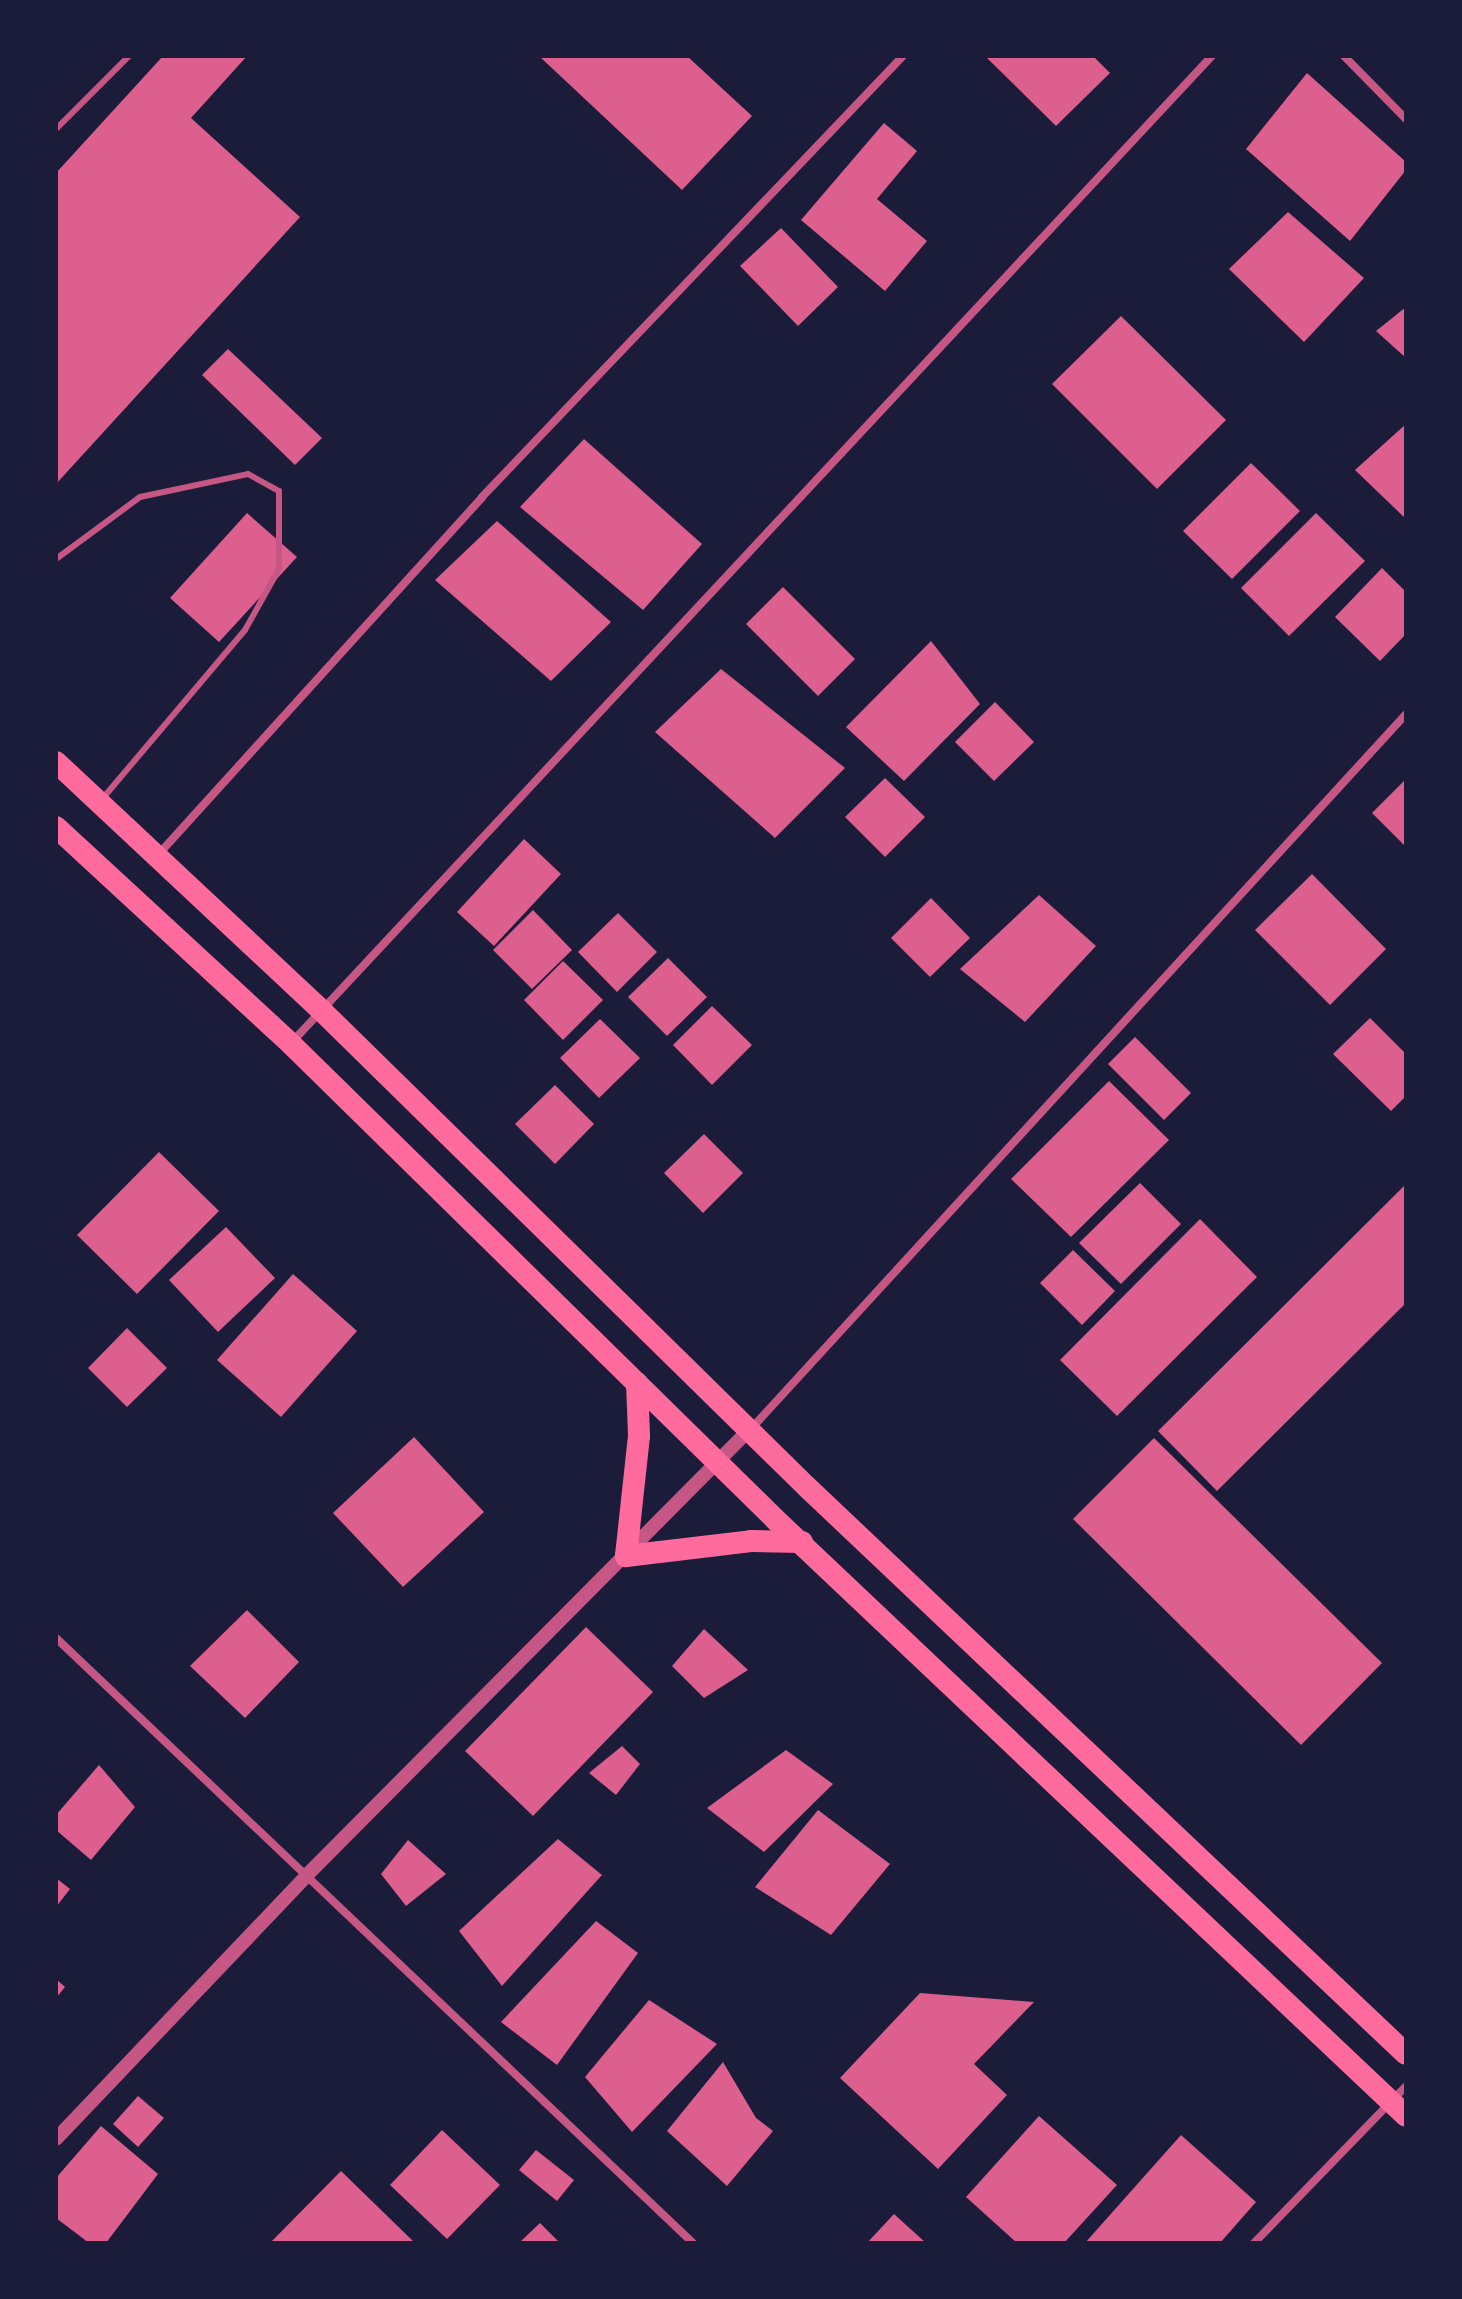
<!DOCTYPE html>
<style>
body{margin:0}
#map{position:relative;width:1462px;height:2299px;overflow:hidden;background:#1b1b3a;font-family:"Asap Condensed",sans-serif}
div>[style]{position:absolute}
.building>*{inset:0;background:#dd5f8e}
.service>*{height:6px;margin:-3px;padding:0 3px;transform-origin:3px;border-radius:3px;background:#c65784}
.minor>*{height:8px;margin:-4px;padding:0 4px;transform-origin:4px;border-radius:4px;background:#c65784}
.tertiary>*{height:14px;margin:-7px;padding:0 7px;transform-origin:7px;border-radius:7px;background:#c65784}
.trunk>*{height:22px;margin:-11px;padding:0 11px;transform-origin:11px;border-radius:11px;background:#ff6b9d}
span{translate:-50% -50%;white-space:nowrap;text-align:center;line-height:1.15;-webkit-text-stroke:6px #1b1b3a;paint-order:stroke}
.frame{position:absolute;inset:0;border:58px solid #1b1b3a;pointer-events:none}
</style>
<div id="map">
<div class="building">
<i style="clip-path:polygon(163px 56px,247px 56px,191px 118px,300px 217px,56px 484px,56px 173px)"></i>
<i style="clip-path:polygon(539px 56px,687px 56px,752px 116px,682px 190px)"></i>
<i style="clip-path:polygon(985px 56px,1093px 56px,1110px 73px,1056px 126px)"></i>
<i style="clip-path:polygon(1307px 73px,1406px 162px,1406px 170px,1350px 241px,1246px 149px)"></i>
<i style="clip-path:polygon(884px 123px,917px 151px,877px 199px,927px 241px,885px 291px,801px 220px)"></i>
<i style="clip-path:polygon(1288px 212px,1364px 278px,1304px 342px,1229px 269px)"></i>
<i style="clip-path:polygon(781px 228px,838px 287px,798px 326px,740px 266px)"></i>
<i style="clip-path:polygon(1406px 307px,1406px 358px,1376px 331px)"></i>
<i style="clip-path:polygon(1121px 316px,1226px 420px,1157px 489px,1052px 384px)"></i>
<i style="clip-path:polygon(228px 349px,322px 438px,295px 465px,202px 375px)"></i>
<i style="clip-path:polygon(1406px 424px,1406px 519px,1355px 470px)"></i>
<i style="clip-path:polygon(584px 439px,702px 544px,643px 610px,520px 507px)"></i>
<i style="clip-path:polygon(1251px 463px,1300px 511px,1232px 579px,1183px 531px)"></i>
<i style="clip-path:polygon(247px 513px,297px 557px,219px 642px,170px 598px)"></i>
<i style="clip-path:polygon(1316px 513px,1365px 561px,1289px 636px,1241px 588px)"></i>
<i style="clip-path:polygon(497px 521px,611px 622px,551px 681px,435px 580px)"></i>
<i style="clip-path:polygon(1382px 568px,1406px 592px,1406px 634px,1380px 661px,1335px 617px)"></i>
<i style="clip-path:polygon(783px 587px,855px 659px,818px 696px,746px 624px)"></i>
<i style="clip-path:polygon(931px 641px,980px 704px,904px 781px,846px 727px)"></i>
<i style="clip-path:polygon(721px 669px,845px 768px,775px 838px,655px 732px)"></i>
<i style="clip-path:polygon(995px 702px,1034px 742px,994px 781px,955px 742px)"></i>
<i style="clip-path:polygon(885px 778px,925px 817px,885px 857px,845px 817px)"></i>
<i style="clip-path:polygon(1406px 779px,1406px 847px,1372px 813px)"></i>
<i style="clip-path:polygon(524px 839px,561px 874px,494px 946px,457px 912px)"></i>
<i style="clip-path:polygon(1312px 874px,1386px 949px,1330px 1005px,1255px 930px)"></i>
<i style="clip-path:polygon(1039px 895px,1096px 946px,1025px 1022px,960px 969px)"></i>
<i style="clip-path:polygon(931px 898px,970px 938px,930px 977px,891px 938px)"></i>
<i style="clip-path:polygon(533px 910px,572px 950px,532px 989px,493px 950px)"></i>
<i style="clip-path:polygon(618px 913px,657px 952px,617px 992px,578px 952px)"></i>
<i style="clip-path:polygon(668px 958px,707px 997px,667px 1036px,628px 997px)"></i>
<i style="clip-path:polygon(563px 961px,603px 1000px,563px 1040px,524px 1000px)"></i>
<i style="clip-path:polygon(712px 1006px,752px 1045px,712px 1085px,673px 1045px)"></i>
<i style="clip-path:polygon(1370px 1018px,1406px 1054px,1406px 1096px,1391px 1111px,1333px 1054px)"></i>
<i style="clip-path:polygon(600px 1019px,640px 1058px,599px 1098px,560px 1058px)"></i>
<i style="clip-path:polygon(1135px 1037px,1191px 1093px,1164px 1120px,1108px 1064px)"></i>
<i style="clip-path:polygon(1109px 1081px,1169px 1140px,1071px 1237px,1011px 1179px)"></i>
<i style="clip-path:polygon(555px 1085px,594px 1124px,555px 1164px,515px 1124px)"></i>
<i style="clip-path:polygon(704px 1134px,743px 1173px,703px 1213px,664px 1173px)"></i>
<i style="clip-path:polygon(159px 1152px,219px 1211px,137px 1294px,77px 1235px)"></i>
<i style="clip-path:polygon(1140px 1183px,1181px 1224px,1121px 1284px,1079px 1243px)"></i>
<i style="clip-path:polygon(1406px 1184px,1406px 1303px,1217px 1491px,1158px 1431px)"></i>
<i style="clip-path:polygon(1200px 1219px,1257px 1277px,1117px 1416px,1060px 1360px)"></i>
<i style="clip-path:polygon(226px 1227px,275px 1278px,218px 1332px,169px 1280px)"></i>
<i style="clip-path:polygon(1073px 1250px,1115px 1291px,1082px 1325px,1040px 1283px)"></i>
<i style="clip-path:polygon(293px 1274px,357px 1331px,281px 1417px,217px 1360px)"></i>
<i style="clip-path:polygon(127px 1328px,167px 1368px,127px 1407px,88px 1368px)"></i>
<i style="clip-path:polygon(414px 1437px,484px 1512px,403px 1587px,333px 1513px)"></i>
<i style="clip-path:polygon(1154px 1438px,1382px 1663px,1301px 1745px,1073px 1519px)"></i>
<i style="clip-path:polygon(247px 1610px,299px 1662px,245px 1718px,190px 1666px)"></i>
<i style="clip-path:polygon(586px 1627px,653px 1692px,533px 1816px,465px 1751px)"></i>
<i style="clip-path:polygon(704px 1629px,748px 1670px,704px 1698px,672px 1666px)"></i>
<i style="clip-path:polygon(622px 1746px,640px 1764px,616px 1795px,589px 1773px)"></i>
<i style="clip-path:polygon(786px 1750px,833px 1784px,764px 1852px,707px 1808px)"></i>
<i style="clip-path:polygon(99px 1765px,135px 1807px,91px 1860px,56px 1830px,56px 1815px)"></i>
<i style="clip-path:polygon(818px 1810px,890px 1864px,831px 1935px,755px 1887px)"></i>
<i style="clip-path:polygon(558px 1839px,602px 1875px,502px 1986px,459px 1931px)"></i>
<i style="clip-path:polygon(408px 1840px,446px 1874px,406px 1906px,381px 1874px)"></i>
<i style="clip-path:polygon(56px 1878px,70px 1889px,56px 1907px)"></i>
<i style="clip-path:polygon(596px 1921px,638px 1953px,557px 2065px,501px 2022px)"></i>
<i style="clip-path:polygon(56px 1979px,65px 1987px,56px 1998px)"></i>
<i style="clip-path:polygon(920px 1993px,1034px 2002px,974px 2064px,1007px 2095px,938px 2169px,840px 2078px)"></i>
<i style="clip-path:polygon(649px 2000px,717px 2044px,632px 2132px,585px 2077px)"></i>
<i style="clip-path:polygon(723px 2062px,756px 2118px,773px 2131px,727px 2186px,667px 2131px)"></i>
<i style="clip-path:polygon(138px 2096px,164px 2118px,138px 2147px,113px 2124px)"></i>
<i style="clip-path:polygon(1039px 2116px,1117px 2185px,1064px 2243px,1017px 2243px,966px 2197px)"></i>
<i style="clip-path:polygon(101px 2126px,158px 2174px,106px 2243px,89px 2243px,56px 2218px,56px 2178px)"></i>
<i style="clip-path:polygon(442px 2130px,500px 2185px,447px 2239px,390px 2185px)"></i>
<i style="clip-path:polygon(1181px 2135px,1256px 2202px,1220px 2243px,1085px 2243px)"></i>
<i style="clip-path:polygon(536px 2150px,574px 2180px,557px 2201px,519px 2170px)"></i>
<i style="clip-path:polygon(341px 2171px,415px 2243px,270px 2243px)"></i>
<i style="clip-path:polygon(894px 2214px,926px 2243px,867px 2243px)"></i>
<i style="clip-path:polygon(540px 2223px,560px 2243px,519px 2243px)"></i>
</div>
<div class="service">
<i style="left:56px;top:129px;width:103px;rotate:-45deg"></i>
<i style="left:56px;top:559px;width:104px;rotate:-36.4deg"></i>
<i style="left:140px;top:497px;width:110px;rotate:-12deg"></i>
<i style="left:248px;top:474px;width:35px;rotate:29deg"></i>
<i style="left:279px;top:491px;width:78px;rotate:90deg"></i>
<i style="left:279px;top:569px;width:70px;rotate:119.1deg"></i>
<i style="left:245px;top:630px;width:221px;rotate:130.2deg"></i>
</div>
<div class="minor">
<i style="left:1344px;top:56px;width:88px;rotate:45.5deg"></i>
<i style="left:157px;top:856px;width:484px;rotate:-47.8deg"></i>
<i style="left:482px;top:497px;width:610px;rotate:-46.33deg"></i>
<i style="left:293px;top:1041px;width:1347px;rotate:-46.99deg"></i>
<i style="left:750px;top:1430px;width:971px;rotate:-47.5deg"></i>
<i style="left:56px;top:1638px;width:879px;rotate:43.52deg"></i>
<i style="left:1254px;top:2243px;width:219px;rotate:-45.9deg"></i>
</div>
<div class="tertiary">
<i style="left:56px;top:2139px;width:364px;rotate:-46.4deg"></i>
<i style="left:307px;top:1875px;width:627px;rotate:-45.19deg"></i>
</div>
<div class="trunk">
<i style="left:56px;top:762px;width:363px;rotate:43.1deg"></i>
<i style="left:321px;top:1010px;width:682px;rotate:44.47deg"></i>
<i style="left:808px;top:1488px;width:823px;rotate:43.43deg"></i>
<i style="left:56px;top:827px;width:320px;rotate:42.7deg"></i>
<i style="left:291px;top:1044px;width:680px;rotate:44.46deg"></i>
<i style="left:776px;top:1520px;width:867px;rotate:43.41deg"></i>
<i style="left:637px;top:1383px;width:53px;rotate:87.8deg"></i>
<i style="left:639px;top:1436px;width:121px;rotate:96.2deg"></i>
<i style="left:626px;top:1556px;width:126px;rotate:-6.8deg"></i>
<i style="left:751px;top:1541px;width:51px;rotate:1.1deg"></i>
</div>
<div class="frame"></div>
</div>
